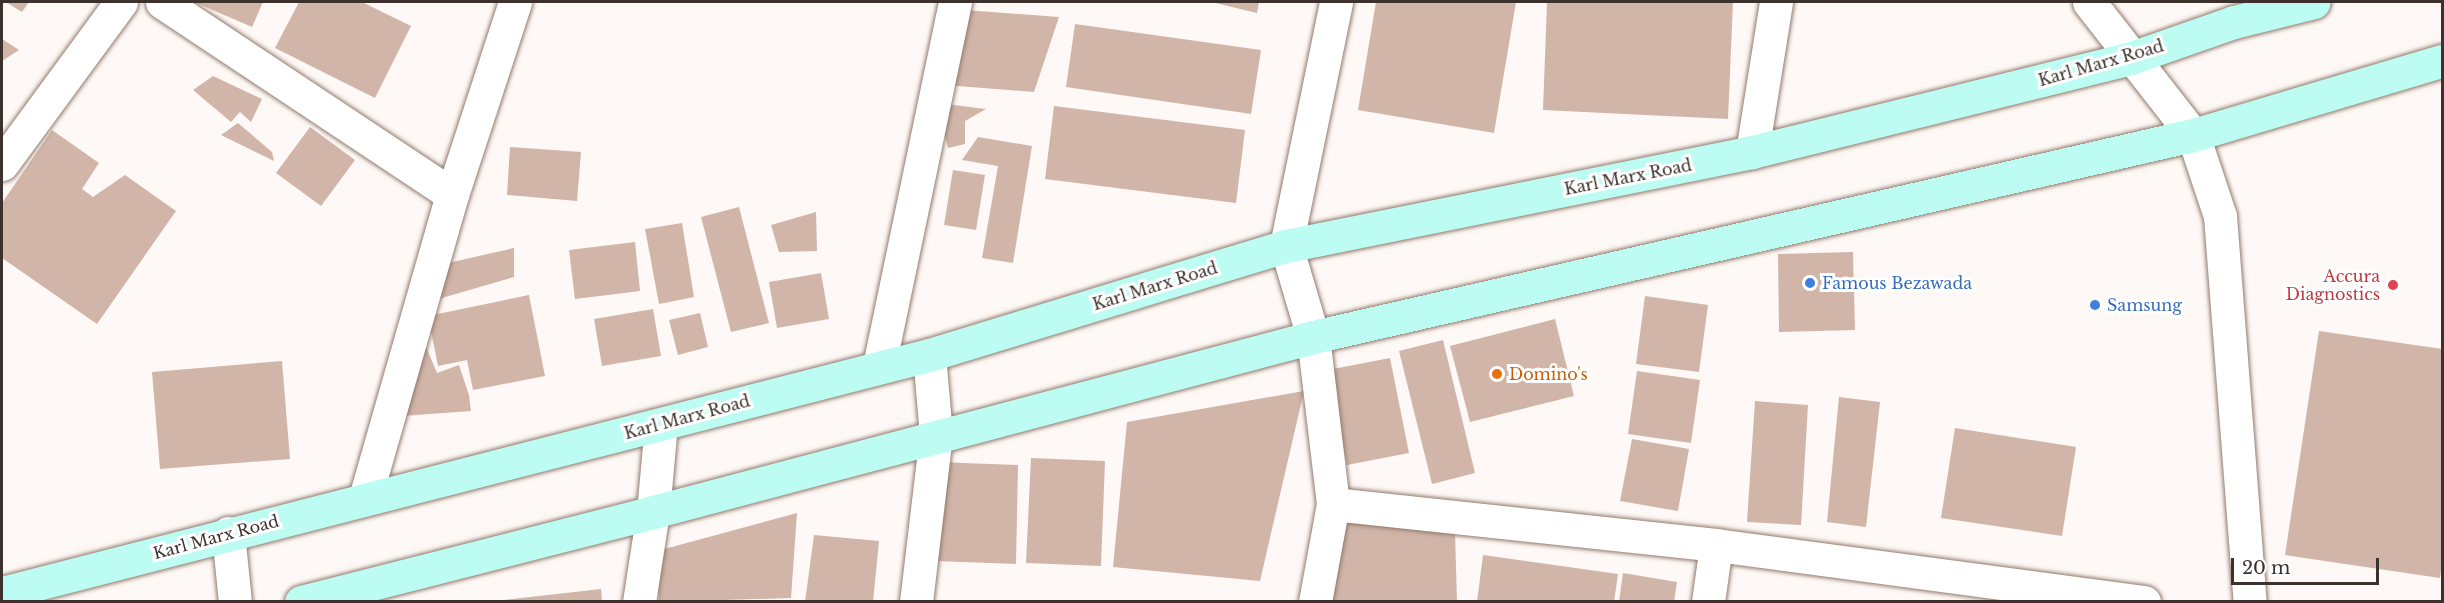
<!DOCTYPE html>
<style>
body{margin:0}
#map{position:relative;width:2444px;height:603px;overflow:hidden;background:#fef9f6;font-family:"Libre Baskerville",serif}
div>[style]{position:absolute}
.building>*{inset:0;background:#d1b5a8}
.roads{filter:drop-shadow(0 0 2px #92796c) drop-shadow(0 0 2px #92796c)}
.minor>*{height:33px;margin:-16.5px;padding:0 16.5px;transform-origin:16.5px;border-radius:16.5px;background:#fff}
.tertiary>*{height:33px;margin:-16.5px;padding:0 16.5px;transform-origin:16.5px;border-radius:16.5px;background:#fff}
.secondary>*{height:33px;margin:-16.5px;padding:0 16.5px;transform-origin:16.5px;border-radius:16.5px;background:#bcfcf2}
.dots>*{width:16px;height:16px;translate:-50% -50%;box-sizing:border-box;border:3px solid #fff;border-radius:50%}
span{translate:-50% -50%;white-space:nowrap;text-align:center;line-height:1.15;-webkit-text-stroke:6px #fff;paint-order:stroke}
.street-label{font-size:16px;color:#3c312c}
.health-label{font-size:16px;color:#be3a42}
.right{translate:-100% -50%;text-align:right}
.shop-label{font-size:16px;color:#366cbe}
.left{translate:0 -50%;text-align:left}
.food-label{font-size:16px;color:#c56008}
.frame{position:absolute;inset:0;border:3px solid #3c312c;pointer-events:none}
.scale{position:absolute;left:2231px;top:558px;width:148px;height:27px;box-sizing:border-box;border:3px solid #3c312c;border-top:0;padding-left:8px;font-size:18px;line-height:21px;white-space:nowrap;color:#3c312c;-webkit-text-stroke:4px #fff;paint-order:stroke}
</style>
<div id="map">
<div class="building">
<i style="clip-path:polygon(6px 2px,29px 2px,22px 12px)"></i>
<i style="clip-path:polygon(194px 2px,263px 2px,252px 27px)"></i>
<i style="clip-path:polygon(299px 2px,362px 2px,411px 26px,375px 98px,275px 48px)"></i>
<i style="clip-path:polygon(1211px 2px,1259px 2px,1257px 13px)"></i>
<i style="clip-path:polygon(1376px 2px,1516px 2px,1494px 133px,1358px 110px)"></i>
<i style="clip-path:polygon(1547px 2px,1733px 2px,1728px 119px,1543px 110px)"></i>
<i style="clip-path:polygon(938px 8px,1059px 17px,1034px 92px,932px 84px)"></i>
<i style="clip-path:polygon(1075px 24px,1261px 50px,1251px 114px,1066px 87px)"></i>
<i style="clip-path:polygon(2px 39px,19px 50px,2px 61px)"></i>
<i style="clip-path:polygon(213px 76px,262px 99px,251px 122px,240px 112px,231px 122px,193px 90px)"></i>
<i style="clip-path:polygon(921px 101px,986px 109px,965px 121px,965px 144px,948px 148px,942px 124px)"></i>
<i style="clip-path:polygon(1054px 106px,1245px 130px,1236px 203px,1045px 179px)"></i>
<i style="clip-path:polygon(238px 123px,272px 152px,274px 161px,221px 135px)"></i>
<i style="clip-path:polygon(310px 127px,355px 160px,321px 206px,276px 173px)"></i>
<i style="clip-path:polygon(52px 130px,99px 163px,82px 189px,93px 197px,125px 175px,176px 211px,97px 324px,2px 258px,2px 203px)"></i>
<i style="clip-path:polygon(978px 137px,1032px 146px,1013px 263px,982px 258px,998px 166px,962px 160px)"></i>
<i style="clip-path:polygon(510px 147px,581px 152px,577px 201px,507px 195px)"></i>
<i style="clip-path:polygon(953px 170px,985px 175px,976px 230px,944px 225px)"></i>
<i style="clip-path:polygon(739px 207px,769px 323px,731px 332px,701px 217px)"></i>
<i style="clip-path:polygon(816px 212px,817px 251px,779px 252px,771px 225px)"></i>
<i style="clip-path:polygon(682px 223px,694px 297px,659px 304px,645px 229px)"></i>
<i style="clip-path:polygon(635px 242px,640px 291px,575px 299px,569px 250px)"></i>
<i style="clip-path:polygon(514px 248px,514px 277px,435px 300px,448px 263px)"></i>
<i style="clip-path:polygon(1853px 252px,1855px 330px,1779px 332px,1778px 254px)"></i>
<i style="clip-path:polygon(821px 273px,829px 319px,777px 328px,769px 282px)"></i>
<i style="clip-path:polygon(529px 295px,545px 376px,473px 390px,467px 360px,438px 366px,428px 316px)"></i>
<i style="clip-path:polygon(1645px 296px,1708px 305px,1699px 372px,1636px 364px)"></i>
<i style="clip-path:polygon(653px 309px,661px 356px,602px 366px,594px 319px)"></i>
<i style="clip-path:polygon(700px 313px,708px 347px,678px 355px,669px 320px)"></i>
<i style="clip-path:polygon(1555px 319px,1574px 396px,1470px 422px,1450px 346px)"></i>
<i style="clip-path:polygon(2319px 331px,2442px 349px,2442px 562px,2440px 578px,2285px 555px)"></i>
<i style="clip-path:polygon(1443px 340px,1475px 473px,1432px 484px,1399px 351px)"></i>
<i style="clip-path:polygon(425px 344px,437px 373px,459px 365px,469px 395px,471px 411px,402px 416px)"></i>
<i style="clip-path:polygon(1390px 358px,1409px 453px,1347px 465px,1328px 370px)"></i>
<i style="clip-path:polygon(282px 361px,290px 459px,160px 469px,152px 372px)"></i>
<i style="clip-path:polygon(1637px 371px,1700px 380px,1691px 443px,1628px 434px)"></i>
<i style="clip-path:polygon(1304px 391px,1260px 581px,1113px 567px,1127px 422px)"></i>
<i style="clip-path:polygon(1839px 397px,1880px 402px,1866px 527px,1827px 522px)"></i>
<i style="clip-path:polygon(1755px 401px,1808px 405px,1801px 525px,1747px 522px)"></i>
<i style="clip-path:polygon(1955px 428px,2076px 447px,2062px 536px,1941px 518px)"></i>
<i style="clip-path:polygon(1632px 439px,1689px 449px,1678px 511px,1620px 501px)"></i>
<i style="clip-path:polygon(1031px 458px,1105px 461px,1101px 566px,1026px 563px)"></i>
<i style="clip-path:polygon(937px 462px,1018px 465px,1016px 564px,935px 561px)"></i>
<i style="clip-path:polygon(797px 513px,791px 598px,659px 602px,657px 551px)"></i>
<i style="clip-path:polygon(1344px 522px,1455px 532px,1457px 602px,1330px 602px)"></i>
<i style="clip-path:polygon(814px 535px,879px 541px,873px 602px,805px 602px)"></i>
<i style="clip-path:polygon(1483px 555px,1618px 574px,1614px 602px,1477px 602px)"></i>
<i style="clip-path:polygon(1623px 573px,1677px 582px,1674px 602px,1619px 602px)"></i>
<i style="clip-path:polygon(601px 589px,602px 602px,505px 602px,504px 600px)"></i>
</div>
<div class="roads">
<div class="minor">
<i style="left:162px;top:2px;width:348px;rotate:33.6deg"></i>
<i style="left:1752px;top:152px;width:152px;rotate:-80.9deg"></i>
<i style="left:2px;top:164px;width:201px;rotate:-53.7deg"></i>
<i style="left:879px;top:366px;width:372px;rotate:-78.2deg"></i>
<i style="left:365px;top:498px;width:315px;rotate:-74deg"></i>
<i style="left:452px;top:195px;width:203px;rotate:-71.9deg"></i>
<i style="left:1333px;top:504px;width:385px;rotate:6.1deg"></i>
<i style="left:1716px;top:545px;width:58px;rotate:98deg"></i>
<i style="left:228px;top:533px;width:69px;rotate:84.2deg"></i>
<i style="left:1716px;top:545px;width:432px;rotate:7.6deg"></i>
<i style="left:639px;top:602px;width:91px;rotate:-81.2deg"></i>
<i style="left:653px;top:512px;width:88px;rotate:-84.8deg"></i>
<i style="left:916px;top:602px;width:168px;rotate:-83.2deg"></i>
<i style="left:936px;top:435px;width:80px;rotate:-95deg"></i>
<i style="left:1315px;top:602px;width:100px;rotate:-79.6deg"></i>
<i style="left:1333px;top:504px;width:168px;rotate:-96.8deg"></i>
<i style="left:1313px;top:337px;width:95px;rotate:-106.5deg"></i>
<i style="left:1286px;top:246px;width:249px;rotate:-78.4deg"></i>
</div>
<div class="tertiary">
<i style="left:2089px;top:2px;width:169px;rotate:52deg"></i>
<i style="left:2193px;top:135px;width:85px;rotate:71.6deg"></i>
<i style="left:2220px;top:216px;width:387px;rotate:85.6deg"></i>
</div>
<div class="secondary">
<i style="left:2px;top:593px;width:957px;rotate:-14.4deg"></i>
<i style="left:929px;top:355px;width:373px;rotate:-17deg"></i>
<i style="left:1286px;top:246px;width:475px;rotate:-11.4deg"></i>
<i style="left:1752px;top:152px;width:390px;rotate:-13.9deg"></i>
<i style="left:2131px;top:58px;width:109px;rotate:-19.3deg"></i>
<i style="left:2234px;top:22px;width:82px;rotate:-14deg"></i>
<i style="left:301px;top:602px;width:363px;rotate:-14.3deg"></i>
<i style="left:653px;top:512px;width:683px;rotate:-14.85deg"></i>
<i style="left:1313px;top:337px;width:903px;rotate:-12.93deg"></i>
<i style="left:2193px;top:135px;width:260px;rotate:-16.6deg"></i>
</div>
</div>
<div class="dots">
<i style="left:1810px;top:283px;background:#3f7fe0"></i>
<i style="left:2393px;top:285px;background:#e0444e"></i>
<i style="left:2095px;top:305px;background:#3f7fe0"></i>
<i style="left:1497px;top:374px;background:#e8710a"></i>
</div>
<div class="street-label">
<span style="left:2101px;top:63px;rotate:-16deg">Karl Marx Road</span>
<span style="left:1628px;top:177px;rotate:-11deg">Karl Marx Road</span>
<span style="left:1155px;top:286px;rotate:-17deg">Karl Marx Road</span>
<span style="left:687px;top:417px;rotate:-15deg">Karl Marx Road</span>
<span style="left:216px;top:537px;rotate:-15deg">Karl Marx Road</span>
</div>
<div class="health-label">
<span class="right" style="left:2380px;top:285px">Accura<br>Diagnostics</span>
</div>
<div class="shop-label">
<span class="left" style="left:1822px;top:283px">Famous Bezawada</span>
<span class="left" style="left:2107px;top:305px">Samsung</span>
</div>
<div class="food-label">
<span class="left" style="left:1509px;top:374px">Domino's</span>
</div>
<div class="frame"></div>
<div class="scale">20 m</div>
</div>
